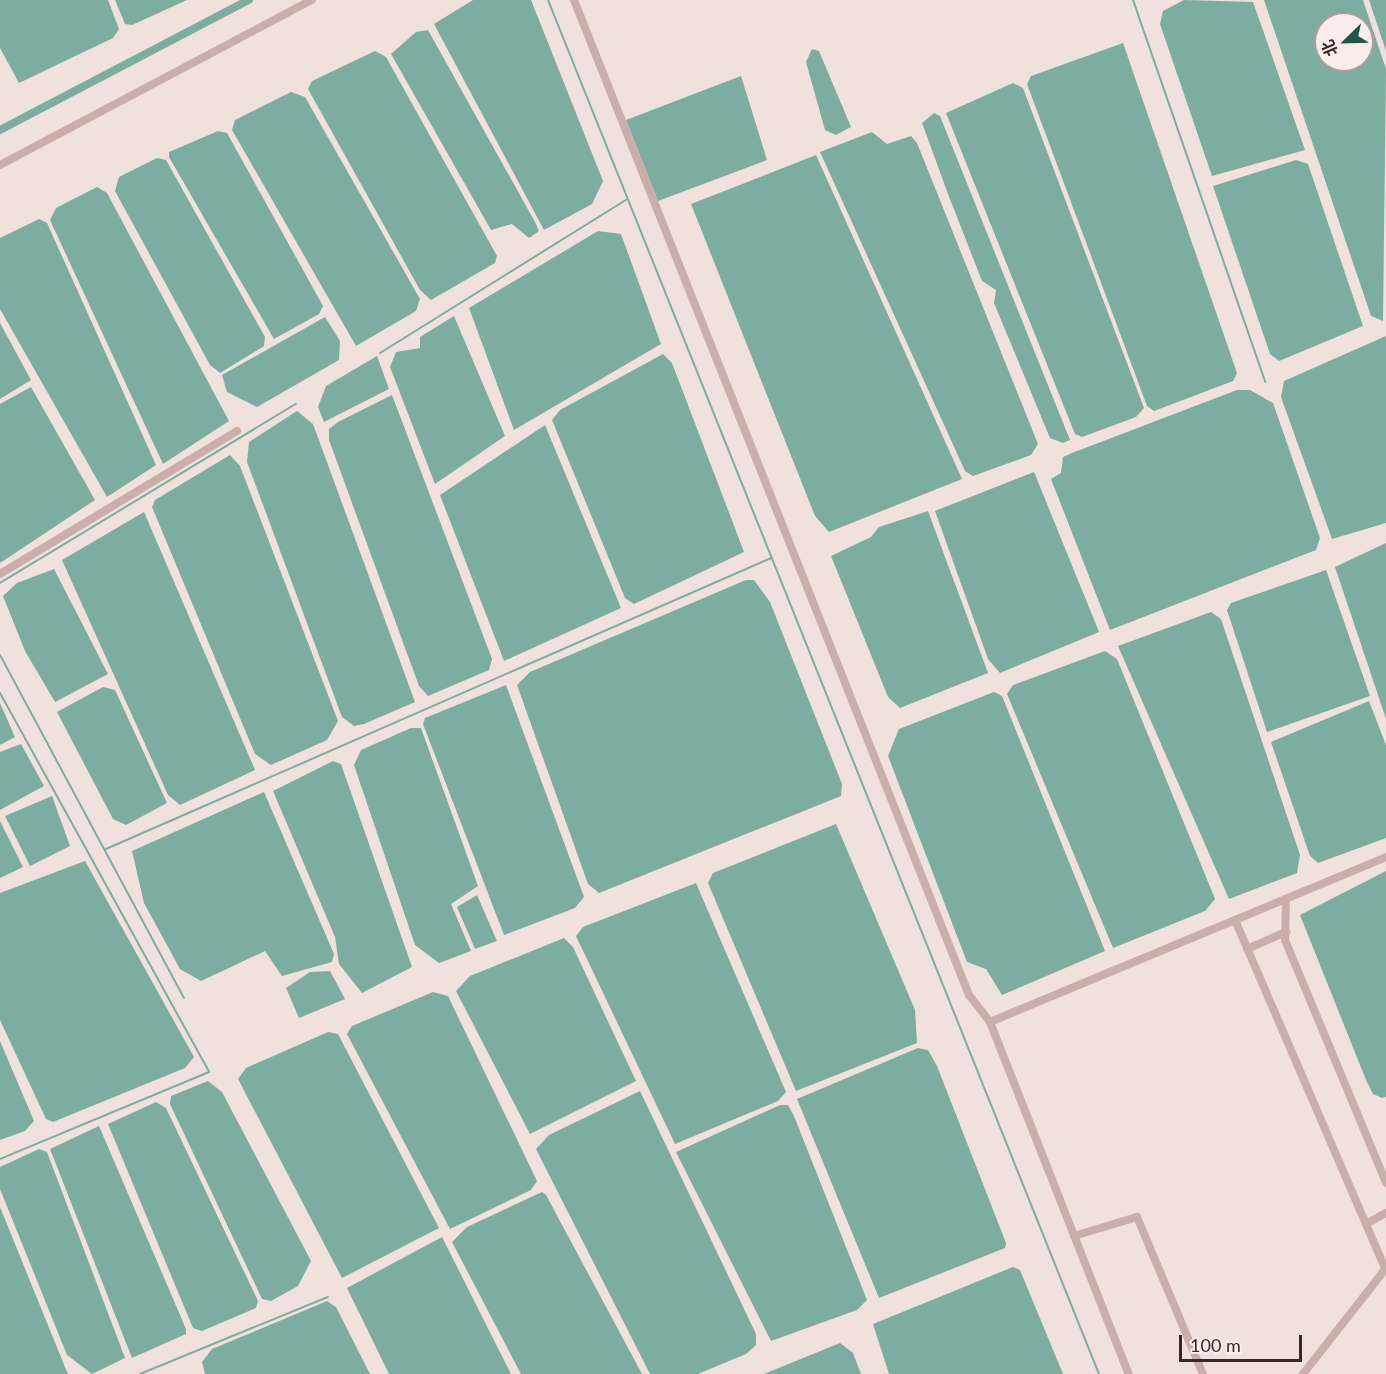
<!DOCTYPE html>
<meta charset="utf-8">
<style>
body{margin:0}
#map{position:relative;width:1386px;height:1374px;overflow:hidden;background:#f1e1dc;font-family:Lato,"Noto Sans SC",sans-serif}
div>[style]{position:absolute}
.water>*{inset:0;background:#7cada0}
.stream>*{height:2px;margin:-1px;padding:0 1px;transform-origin:1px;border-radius:1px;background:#7cada0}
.canal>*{height:8px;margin:-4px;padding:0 4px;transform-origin:4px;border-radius:4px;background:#7cada0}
.street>*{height:8px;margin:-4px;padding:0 4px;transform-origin:4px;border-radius:4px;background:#c9aea9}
span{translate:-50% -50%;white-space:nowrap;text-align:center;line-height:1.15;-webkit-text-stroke:6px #f9ece9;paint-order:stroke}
.north{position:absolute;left:1314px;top:12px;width:60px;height:60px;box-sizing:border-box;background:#f9ece9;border:2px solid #ab9e9c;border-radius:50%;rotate:247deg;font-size:16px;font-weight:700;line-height:24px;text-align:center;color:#362928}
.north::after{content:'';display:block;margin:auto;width:21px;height:27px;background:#1f5649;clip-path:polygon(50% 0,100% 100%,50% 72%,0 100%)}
.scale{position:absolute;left:1179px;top:1335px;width:123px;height:27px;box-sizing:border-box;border:3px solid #362928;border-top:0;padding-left:8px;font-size:18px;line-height:21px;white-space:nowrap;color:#362928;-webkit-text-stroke:4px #f9ece9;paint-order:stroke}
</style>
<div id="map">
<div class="water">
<i style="clip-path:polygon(0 0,108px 0,119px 29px,113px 38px,19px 83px,0 48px)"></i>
<i style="clip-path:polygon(115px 0,187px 0,132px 25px,125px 24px)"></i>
<i style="clip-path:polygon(473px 0,531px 0,603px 181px,592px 204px,544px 230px,434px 24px)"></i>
<i style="clip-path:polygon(1184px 0,1253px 2px,1305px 150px,1212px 176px,1160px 24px,1163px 11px)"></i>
<i style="clip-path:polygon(evenodd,1264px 0,1363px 0,1386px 69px,1383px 321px,1371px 316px,1264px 0,1326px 24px,1362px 24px,1362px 60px,1326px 60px,1326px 24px)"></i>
<i style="clip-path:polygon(1369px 0,1386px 0,1386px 51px)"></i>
<i style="clip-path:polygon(428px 30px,535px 222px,539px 231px,529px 238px,512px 224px,491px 230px,391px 54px,416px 32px)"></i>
<i style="clip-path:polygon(1123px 43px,1237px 373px,1233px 381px,1154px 411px,1147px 406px,1027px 84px,1031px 76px)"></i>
<i style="clip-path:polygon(812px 49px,819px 51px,851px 127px,836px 135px,825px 130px,806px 62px)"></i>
<i style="clip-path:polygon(375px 51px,386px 57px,497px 256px,495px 263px,431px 300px,420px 290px,308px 89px,312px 81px)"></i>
<i style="clip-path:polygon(741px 76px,767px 160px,658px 201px,626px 120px)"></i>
<i style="clip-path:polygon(1013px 83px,1023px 88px,1144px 408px,1136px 417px,1082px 437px,1075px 434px,946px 113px)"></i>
<i style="clip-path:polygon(291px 92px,305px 97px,420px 299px,416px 311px,356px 346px,232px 130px,235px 120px)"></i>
<i style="clip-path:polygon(934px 113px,940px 116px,1070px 440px,1063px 443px,1050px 438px,994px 303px,996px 290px,982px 281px,948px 194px,922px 123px)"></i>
<i style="clip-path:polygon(218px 131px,227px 133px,323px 306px,319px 314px,274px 339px,169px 157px,169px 152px)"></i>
<i style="clip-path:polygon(872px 132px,887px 144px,911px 136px,917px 143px,1038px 444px,1031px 455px,973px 476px,965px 471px,820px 152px)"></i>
<i style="clip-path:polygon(816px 155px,962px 479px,829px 532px,815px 516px,691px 204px)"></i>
<i style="clip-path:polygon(157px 158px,166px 160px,265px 337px,264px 346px,220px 373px,210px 365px,115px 191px,119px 177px)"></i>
<i style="clip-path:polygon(1296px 160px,1308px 164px,1363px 326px,1279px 361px,1270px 354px,1213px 186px)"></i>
<i style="clip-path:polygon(97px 187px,107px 193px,229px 421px,163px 464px,50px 220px,56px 208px)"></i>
<i style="clip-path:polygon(39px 219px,47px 223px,156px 465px,107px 497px,0 309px,0 238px)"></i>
<i style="clip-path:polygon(598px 231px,621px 234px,661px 344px,514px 430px,469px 308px)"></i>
<i style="clip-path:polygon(454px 316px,505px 436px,435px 484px,390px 367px,396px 352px,420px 348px,420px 337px)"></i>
<i style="clip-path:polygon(325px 317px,340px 341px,339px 360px,257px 407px,227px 392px,222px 375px)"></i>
<i style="clip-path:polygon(0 323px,31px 380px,0 399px)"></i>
<i style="clip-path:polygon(1386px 336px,1386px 523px,1332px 539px,1281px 397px,1284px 381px)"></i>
<i style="clip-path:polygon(663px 354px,672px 363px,744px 552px,634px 604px,625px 598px,552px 420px,560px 410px)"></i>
<i style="clip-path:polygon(377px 356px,389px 389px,324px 422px,318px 407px,326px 386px)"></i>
<i style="clip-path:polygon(31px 387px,95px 500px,0 563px,0 404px)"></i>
<i style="clip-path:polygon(1237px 390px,1250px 390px,1273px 403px,1320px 538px,1316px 550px,1110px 630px,1051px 479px,1061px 473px,1063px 457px,1072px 453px)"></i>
<i style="clip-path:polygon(392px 395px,492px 659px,489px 670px,428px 696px,419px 686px,329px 440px,329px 429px,338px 422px)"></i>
<i style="clip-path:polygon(297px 411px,313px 424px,415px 702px,364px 724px,354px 726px,342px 717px,247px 462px,249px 442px)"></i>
<i style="clip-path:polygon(545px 425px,621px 608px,504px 661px,440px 495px)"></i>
<i style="clip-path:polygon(230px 455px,240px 466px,338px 721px,327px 740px,271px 765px,255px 754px,152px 507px,155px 500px)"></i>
<i style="clip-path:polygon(1034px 472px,1099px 632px,1000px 673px,988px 659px,935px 511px)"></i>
<i style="clip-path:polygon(928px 511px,988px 673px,900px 708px,888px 697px,831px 556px,871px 537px,879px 527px)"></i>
<i style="clip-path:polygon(144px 512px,255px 770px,180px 805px,168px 795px,62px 560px)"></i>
<i style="clip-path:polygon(1386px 543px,1386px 719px,1335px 567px)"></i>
<i style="clip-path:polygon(54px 569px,108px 674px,55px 702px,25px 651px,3px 596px,17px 583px)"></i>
<i style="clip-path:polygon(1326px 570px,1370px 696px,1267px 732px,1227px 610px,1231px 603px)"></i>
<i style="clip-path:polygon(746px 580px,754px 580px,770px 602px,842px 784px,841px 796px,599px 893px,588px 884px,517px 685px,530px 672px)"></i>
<i style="clip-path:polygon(1211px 612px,1221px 619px,1300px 855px,1297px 873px,1229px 899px,1118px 646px)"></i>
<i style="clip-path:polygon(1105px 651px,1117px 659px,1215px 899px,1205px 911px,1113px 948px,1007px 694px,1013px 685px)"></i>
<i style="clip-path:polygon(506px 685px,584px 897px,575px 908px,504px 935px,423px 724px,425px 718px)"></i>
<i style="clip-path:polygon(103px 687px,115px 690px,167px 803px,126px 825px,113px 819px,57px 712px)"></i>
<i style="clip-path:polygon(994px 692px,1002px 696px,1105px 951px,1002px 995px,986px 969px,967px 962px,888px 756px,899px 729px)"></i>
<i style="clip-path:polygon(1369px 701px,1386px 745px,1386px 838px,1318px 863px,1310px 856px,1271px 742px)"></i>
<i style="clip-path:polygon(0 703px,15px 737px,0 745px)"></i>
<i style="clip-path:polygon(411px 728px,421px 728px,478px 886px,451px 904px,471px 951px,439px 963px,415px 945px,354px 765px,361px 750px)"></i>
<i style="clip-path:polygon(21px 744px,44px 786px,0 810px,0 752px)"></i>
<i style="clip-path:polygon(333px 761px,341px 764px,412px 967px,362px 993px,339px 964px,335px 937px,273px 791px)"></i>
<i style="clip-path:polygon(264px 792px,334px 954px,332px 962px,282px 976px,265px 951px,201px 981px,180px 969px,144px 903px,132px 851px)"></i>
<i style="clip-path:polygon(52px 796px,70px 846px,30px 866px,5px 816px)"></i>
<i style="clip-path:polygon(0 821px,23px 867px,0 878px)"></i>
<i style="clip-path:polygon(836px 824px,915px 1010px,917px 1043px,796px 1091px,708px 883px,713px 873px)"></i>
<i style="clip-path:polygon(85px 861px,194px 1057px,185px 1068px,53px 1122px,46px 1119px,0 1020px,0 893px)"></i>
<i style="clip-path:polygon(1386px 871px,1386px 1097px,1382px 1098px,1373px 1094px,1366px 1080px,1300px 915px)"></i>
<i style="clip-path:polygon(696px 883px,786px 1092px,778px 1101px,675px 1144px,576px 936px,583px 927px)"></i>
<i style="clip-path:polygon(477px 895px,497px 941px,475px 949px,457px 907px)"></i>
<i style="clip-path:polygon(564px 938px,573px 947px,636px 1081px,530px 1134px,456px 991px,470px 976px)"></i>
<i style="clip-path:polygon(330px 971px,345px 999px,299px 1018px,286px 988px,310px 972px)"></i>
<i style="clip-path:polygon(433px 992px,448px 996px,537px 1181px,531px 1190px,450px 1229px,347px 1034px,352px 1026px)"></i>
<i style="clip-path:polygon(328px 1032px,338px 1034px,439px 1228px,342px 1278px,238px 1079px,246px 1068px)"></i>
<i style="clip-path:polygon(0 1041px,34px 1121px,25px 1131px,0 1140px)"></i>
<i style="clip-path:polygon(918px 1048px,928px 1050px,937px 1066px,1006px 1243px,1005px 1248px,879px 1298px,797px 1099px)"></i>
<i style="clip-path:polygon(208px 1081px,222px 1092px,311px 1261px,298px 1286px,271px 1301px,262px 1299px,170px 1104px,171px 1096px)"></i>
<i style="clip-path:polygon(640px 1091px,756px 1334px,756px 1345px,746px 1354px,698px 1374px,650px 1374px,536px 1149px,549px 1135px)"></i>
<i style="clip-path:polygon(156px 1102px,166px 1108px,258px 1301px,256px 1308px,202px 1331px,193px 1328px,108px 1124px)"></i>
<i style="clip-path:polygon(780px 1105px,788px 1105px,794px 1116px,867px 1300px,857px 1310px,771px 1341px,676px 1152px)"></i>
<i style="clip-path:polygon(99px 1126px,186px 1329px,186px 1334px,132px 1358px,50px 1149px)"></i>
<i style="clip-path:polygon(39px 1149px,47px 1152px,125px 1358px,92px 1374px,67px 1355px,0 1189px,0 1167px)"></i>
<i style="clip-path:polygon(542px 1192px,546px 1195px,642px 1374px,521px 1374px,452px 1242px,467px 1227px)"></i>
<i style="clip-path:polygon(0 1207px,67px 1372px,68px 1374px,0 1374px)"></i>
<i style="clip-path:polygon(442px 1237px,511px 1374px,389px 1374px,347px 1288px)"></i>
<i style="clip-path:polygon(1013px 1267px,1020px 1270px,1063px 1374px,889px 1374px,873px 1324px)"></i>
<i style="clip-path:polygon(327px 1301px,336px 1307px,370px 1374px,205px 1374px,202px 1362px,212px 1349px)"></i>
<i style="clip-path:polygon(840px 1343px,853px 1353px,861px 1374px,764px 1374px)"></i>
</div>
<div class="stream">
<i style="left:548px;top:0;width:1480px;rotate:68.15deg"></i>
<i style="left:1133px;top:0;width:404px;rotate:70.9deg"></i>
<i style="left:380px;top:353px;width:291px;rotate:-31.9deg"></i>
<i style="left:0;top:583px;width:346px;rotate:-31.2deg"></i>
<i style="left:0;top:655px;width:389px;rotate:61.8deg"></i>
<i style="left:0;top:693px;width:433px;rotate:61.1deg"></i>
<i style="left:209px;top:1072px;width:226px;rotate:157.4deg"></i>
<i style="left:106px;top:849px;width:726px;rotate:-23.63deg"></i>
<i style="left:140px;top:1374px;width:203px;rotate:-22.3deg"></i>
</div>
<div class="canal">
<i style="left:0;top:130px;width:281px;rotate:-27.6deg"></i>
</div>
<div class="street">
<i style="left:574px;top:0;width:1071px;rotate:68.35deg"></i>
<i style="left:969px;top:995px;width:34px;rotate:52deg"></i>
<i style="left:990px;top:1022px;width:378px;rotate:68.5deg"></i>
<i style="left:0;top:165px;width:353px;rotate:-27.9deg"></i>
<i style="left:0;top:574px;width:277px;rotate:-31.1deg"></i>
<i style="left:1286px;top:899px;width:41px;rotate:91.4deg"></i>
<i style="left:1285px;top:940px;width:263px;rotate:67.4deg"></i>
<i style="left:1235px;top:920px;width:380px;rotate:66.7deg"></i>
<i style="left:1247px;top:949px;width:43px;rotate:-23.6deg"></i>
<i style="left:990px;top:1022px;width:429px;rotate:-22.6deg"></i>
<i style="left:1366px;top:1224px;width:23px;rotate:-29deg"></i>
<i style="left:1074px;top:1236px;width:66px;rotate:-16.8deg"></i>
<i style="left:1137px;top:1217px;width:170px;rotate:67.2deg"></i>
<i style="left:1303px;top:1374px;width:135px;rotate:-51.9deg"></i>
</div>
<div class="north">北</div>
<div class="scale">100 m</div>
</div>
